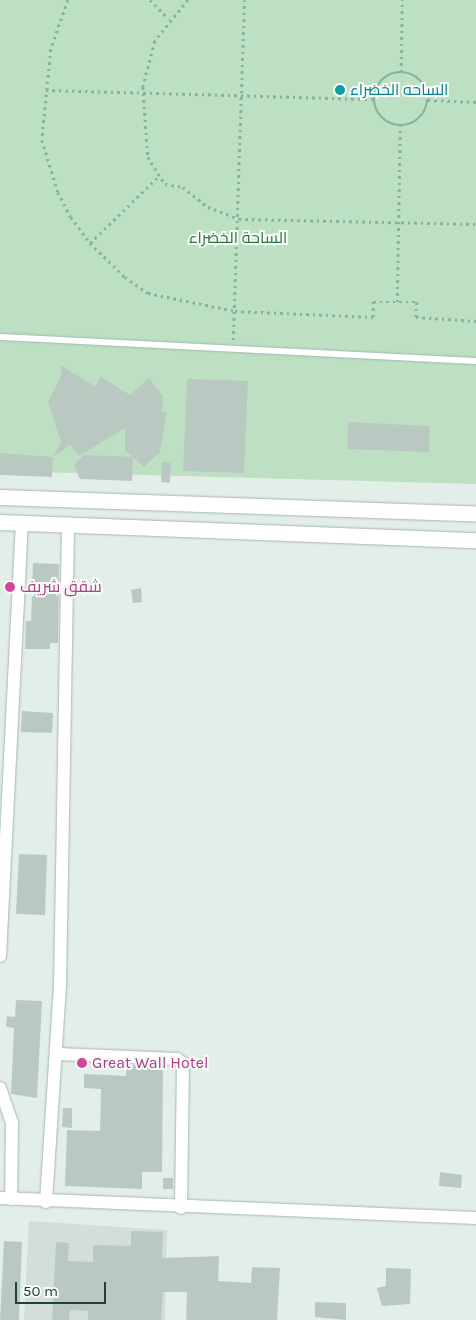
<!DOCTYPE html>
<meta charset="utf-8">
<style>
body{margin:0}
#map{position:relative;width:476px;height:1320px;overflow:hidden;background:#e4eee9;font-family:Karla,Cairo,sans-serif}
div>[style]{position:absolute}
.built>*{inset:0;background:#d2ded7}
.green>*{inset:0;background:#bde0c3}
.building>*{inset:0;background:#b9c9c1}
.path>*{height:2.5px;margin-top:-1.25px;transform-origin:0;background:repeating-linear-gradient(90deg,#84b39f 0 2.5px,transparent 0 6.5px)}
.path>.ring{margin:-1.25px;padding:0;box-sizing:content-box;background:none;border:2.5px solid #84b39f;border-radius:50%}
.roads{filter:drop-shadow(0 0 1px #a6b7b0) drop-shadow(0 0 1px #a6b7b0)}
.service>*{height:6px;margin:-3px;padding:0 3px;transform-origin:3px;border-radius:3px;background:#fff}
.minor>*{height:12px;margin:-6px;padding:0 6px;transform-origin:6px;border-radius:6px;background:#fff}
.tertiary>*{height:15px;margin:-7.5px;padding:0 7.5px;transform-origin:7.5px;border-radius:7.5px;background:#fff}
.dots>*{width:14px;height:14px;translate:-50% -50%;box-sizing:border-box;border:2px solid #f5faf7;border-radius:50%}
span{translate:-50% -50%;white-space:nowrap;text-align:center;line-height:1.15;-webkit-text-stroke:4px #f5faf7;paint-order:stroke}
.culture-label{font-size:16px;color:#0d838f}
.left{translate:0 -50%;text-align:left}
.park-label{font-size:16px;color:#2b7941}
.hotel-label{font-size:16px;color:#b23c85}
.scale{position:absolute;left:15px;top:1282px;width:91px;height:22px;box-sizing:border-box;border:2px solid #234136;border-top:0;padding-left:6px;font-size:15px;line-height:18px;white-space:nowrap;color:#234136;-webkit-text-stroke:4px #f5faf7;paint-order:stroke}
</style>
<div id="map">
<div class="built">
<i style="clip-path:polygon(29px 1221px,167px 1230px,165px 1320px,24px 1320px)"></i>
</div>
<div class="green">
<i style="clip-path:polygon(0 0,476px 0,476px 484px,0 471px)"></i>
</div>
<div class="building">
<i style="clip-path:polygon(60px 365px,96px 387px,100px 376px,130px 395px,149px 378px,163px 396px,162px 412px,167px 412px,160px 452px,144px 467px,133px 457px,132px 481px,80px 479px,74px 465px,84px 455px,133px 457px,125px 450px,125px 428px,79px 456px,70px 445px,53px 457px,52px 477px,0 475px,0 453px,53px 457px,61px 442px,48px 402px,62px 374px)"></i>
<i style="clip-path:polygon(187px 379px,248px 381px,244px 473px,183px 471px)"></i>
<i style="clip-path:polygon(348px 422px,430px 426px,429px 452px,347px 449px)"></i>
<i style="clip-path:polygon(162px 462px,171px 463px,170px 483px,161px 482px)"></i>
<i style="clip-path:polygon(33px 563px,59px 564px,58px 643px,50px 643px,50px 649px,25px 649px,26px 621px,31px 621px)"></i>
<i style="clip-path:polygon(141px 588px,142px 602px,133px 603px,131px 590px)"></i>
<i style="clip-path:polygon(22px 711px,53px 713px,52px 733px,21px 732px)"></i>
<i style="clip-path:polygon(19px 854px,47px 855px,45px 915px,16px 914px)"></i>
<i style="clip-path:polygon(16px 1000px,42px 1001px,37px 1098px,11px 1094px,14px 1028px,6px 1027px,7px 1016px,15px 1017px)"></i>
<i style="clip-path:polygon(127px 1065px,163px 1067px,162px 1172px,142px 1172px,142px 1189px,65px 1186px,67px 1130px,100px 1131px,101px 1089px,84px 1088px,84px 1074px,126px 1076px)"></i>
<i style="clip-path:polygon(63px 1108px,72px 1108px,72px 1128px,62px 1127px)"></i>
<i style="clip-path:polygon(440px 1172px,462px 1175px,461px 1188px,439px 1186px)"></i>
<i style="clip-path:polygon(163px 1178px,173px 1178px,173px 1189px,163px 1189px)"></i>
<i style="clip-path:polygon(131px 1231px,163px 1232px,162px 1258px,219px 1256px,218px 1281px,251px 1283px,252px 1267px,280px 1268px,277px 1320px,186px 1320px,187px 1292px,163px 1292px,161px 1320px,88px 1320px,88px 1311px,70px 1310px,69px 1320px,52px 1320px,56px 1242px,69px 1243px,68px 1261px,93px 1262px,93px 1245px,131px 1246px)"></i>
<i style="clip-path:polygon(4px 1241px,22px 1242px,19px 1320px,0 1320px)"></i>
<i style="clip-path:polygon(386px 1268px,411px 1269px,410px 1304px,382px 1306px,377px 1288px,386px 1286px)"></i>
<i style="clip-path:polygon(315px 1302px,346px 1303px,346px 1320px,315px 1317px)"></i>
</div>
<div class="path">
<i style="left:68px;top:0;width:52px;rotate:109.1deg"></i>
<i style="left:51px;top:49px;width:91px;rotate:95.6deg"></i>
<i style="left:42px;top:140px;width:54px;rotate:72.9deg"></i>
<i style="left:58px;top:192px;width:28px;rotate:63deg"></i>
<i style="left:71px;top:217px;width:32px;rotate:54deg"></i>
<i style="left:90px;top:243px;width:49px;rotate:44.2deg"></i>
<i style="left:125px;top:277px;width:28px;rotate:35deg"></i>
<i style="left:148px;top:293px;width:89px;rotate:11.7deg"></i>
<i style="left:235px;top:311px;width:138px;rotate:2.5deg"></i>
<i style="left:373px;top:317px;width:15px;rotate:-90deg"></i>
<i style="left:373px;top:302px;width:44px"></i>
<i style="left:417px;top:302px;width:15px;rotate:94deg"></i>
<i style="left:416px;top:317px;width:60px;rotate:3.8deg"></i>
<i style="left:150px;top:0;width:27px;rotate:45deg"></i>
<i style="left:188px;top:0;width:53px;rotate:128.8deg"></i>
<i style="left:155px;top:41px;width:48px;rotate:104.6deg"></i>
<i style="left:143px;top:87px;width:70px;rotate:85.9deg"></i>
<i style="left:148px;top:157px;width:32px;rotate:58deg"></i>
<i style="left:165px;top:184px;width:18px;rotate:9deg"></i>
<i style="left:183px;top:187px;width:32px;rotate:39deg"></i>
<i style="left:208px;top:207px;width:33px;rotate:21deg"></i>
<i style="left:239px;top:219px;width:237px;rotate:1.2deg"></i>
<i style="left:401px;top:72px;width:72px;rotate:-89.2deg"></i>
<i class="ring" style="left:374px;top:72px;width:51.5px;height:51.5px"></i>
<i style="left:46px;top:90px;width:328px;rotate:1.6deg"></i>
<i style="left:428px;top:100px;width:48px;rotate:2.4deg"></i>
<i style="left:90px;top:243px;width:96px;rotate:-44.2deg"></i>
<i style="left:397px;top:302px;width:176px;rotate:-89deg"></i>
<i style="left:233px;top:340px;width:340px;rotate:-88.1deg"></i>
</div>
<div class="roads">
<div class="service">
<i style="left:0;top:337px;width:477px;rotate:2.9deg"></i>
</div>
<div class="minor">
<i style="left:0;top:956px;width:434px;rotate:-87.1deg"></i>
<i style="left:58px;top:1054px;width:119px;rotate:2.4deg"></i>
<i style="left:177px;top:1059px;width:7px;rotate:34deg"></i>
<i style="left:183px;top:1063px;width:145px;rotate:90.8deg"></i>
<i style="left:0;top:1088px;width:36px;rotate:71deg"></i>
<i style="left:12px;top:1122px;width:77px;rotate:90.7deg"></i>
<i style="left:0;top:1198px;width:476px;rotate:2.4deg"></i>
<i style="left:46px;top:1202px;width:216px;rotate:-86.3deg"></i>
<i style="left:60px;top:986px;width:461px;rotate:-89deg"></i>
</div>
<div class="tertiary">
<i style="left:0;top:497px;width:476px;rotate:2deg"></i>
<i style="left:0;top:522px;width:476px;rotate:2.2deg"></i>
</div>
</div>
<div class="dots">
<i style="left:340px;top:90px;background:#0f9aa8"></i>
<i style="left:10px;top:587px;background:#d1479c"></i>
<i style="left:82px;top:1063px;background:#d1479c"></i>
</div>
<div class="culture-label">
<span class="left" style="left:350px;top:90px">الساحه الخضراء</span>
</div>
<div class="park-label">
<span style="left:238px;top:238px">الساحة الخضراء</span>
</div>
<div class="hotel-label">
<span class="left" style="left:20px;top:587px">شقق شريف</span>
<span class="left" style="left:92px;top:1063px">Great Wall Hotel</span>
</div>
<div class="scale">50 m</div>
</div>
